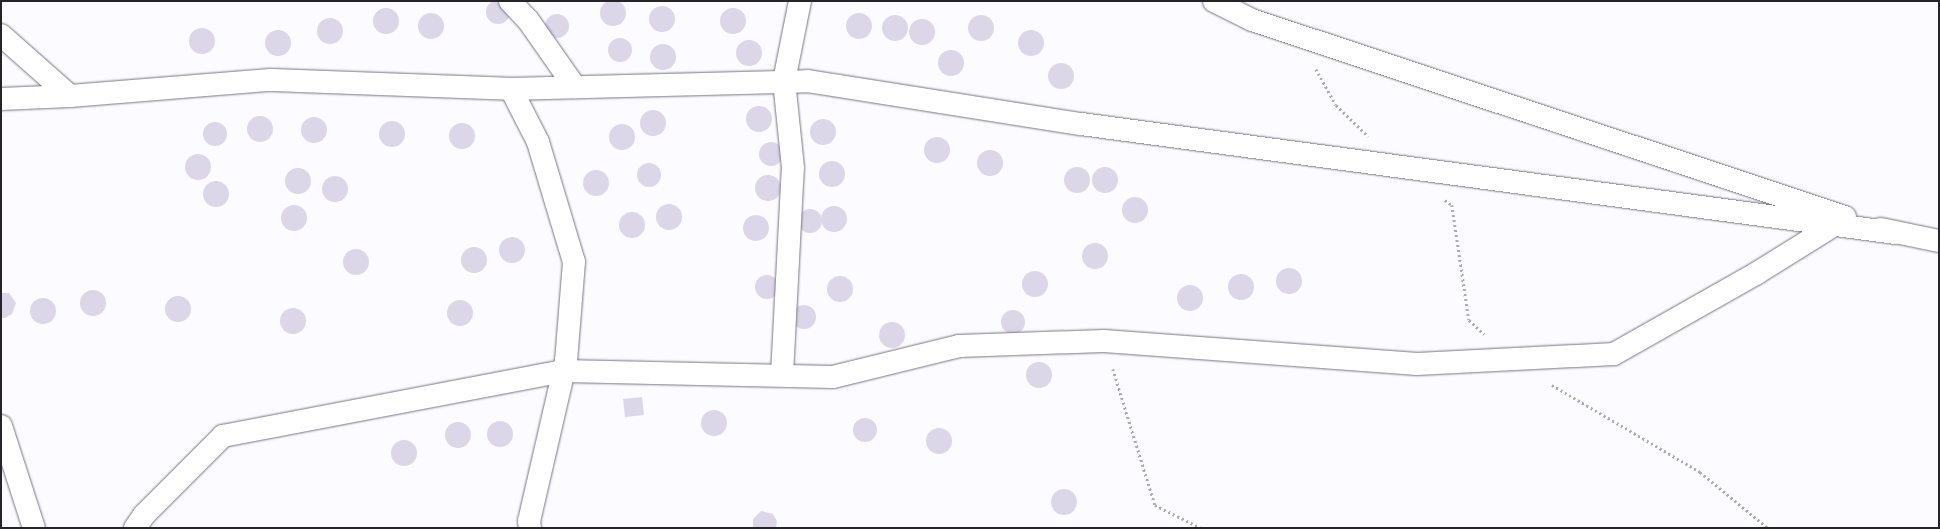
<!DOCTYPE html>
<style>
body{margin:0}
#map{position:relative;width:1940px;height:529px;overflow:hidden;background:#fcfbff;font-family:"IBM Plex Sans",sans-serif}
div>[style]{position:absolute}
.building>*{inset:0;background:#dbd7e9}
.round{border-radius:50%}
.path>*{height:2.5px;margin-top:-1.25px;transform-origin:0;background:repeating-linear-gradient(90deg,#adacb1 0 2px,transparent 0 5px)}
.roads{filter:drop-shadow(0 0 1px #777383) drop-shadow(0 0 1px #777383)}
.street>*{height:22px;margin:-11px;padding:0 11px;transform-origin:11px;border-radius:11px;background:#fff}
span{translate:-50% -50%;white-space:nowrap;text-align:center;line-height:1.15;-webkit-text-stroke:3px #fff;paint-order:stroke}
.frame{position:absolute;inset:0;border:2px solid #25242b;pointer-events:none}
</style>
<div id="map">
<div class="building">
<i class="round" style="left:486px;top:0;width:24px;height:24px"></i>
<i class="round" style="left:600px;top:0;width:26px;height:26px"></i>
<i class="round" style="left:649px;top:6px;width:26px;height:26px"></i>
<i class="round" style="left:720px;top:8px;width:26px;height:26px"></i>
<i class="round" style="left:373px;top:8px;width:26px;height:26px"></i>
<i class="round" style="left:418px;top:13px;width:26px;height:26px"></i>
<i class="round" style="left:846px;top:13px;width:26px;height:26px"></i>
<i class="round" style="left:545px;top:14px;width:24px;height:24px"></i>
<i class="round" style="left:968px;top:15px;width:26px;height:26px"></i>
<i class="round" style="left:882px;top:15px;width:26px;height:26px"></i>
<i class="round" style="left:317px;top:18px;width:26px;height:26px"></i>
<i class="round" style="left:909px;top:19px;width:26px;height:26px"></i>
<i class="round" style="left:189px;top:28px;width:26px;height:26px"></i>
<i class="round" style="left:1018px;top:30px;width:26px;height:26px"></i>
<i class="round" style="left:265px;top:30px;width:26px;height:26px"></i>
<i class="round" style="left:608px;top:38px;width:24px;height:24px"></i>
<i class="round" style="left:736px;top:40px;width:26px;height:26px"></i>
<i class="round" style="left:650px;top:44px;width:26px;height:26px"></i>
<i class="round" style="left:938px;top:50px;width:26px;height:26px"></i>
<i class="round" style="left:1048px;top:63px;width:26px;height:26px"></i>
<i class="round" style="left:746px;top:106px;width:26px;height:26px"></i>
<i class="round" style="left:640px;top:110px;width:26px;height:26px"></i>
<i class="round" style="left:247px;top:116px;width:26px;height:26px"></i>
<i class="round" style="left:301px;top:117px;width:26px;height:26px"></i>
<i class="round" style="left:810px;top:119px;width:26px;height:26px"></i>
<i class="round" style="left:379px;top:121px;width:26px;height:26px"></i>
<i class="round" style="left:203px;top:122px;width:24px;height:24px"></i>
<i class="round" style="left:449px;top:123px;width:26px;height:26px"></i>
<i class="round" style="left:609px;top:124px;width:26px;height:26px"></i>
<i class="round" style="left:924px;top:137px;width:26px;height:26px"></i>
<i class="round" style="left:759px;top:142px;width:24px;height:24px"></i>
<i class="round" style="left:977px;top:150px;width:26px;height:26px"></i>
<i class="round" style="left:185px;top:154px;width:26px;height:26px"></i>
<i class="round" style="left:819px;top:161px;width:26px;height:26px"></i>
<i class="round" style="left:637px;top:163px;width:24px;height:24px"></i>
<i class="round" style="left:1064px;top:167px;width:26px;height:26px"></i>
<i class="round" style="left:1092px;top:167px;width:26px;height:26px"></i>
<i class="round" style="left:285px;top:168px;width:26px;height:26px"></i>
<i class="round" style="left:583px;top:170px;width:26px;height:26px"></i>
<i class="round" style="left:755px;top:175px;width:26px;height:26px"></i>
<i class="round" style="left:322px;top:176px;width:26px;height:26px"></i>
<i class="round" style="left:203px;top:181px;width:26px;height:26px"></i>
<i class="round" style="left:1122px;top:197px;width:26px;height:26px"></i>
<i class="round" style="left:656px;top:204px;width:26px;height:26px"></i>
<i class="round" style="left:281px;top:205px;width:26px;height:26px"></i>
<i class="round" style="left:821px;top:206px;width:26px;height:26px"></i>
<i class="round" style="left:798px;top:209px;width:24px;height:24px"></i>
<i class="round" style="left:619px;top:212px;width:26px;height:26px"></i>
<i class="round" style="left:743px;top:215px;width:26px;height:26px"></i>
<i class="round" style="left:499px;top:237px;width:26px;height:26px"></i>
<i class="round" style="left:1082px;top:243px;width:26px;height:26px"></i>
<i class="round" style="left:461px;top:247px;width:26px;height:26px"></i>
<i class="round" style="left:343px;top:249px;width:26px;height:26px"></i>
<i class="round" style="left:1276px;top:268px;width:26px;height:26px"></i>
<i class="round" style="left:1022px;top:271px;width:26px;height:26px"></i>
<i class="round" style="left:1228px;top:274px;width:26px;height:26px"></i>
<i class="round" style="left:755px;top:275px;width:24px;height:24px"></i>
<i class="round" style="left:827px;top:276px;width:26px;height:26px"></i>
<i class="round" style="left:1177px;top:285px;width:26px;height:26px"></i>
<i class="round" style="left:80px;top:290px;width:26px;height:26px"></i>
<i style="clip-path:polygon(1px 293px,9px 293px,16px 303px,12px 314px,5px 318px,1px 318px)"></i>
<i class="round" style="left:165px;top:296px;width:26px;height:26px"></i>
<i class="round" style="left:30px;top:298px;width:26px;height:26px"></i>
<i class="round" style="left:447px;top:300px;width:26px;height:26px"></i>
<i class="round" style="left:792px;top:305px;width:24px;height:24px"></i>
<i class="round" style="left:280px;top:308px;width:26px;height:26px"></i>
<i class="round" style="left:1001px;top:310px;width:24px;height:24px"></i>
<i class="round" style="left:879px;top:322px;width:26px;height:26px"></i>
<i class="round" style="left:1026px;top:362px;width:26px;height:26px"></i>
<i style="clip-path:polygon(642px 397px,644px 415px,625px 417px,623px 399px)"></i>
<i class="round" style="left:701px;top:410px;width:26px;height:26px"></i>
<i class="round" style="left:853px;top:418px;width:24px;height:24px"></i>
<i class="round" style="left:487px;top:421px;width:26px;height:26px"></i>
<i class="round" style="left:445px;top:422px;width:26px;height:26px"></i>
<i class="round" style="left:926px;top:428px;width:26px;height:26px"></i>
<i class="round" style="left:391px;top:440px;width:26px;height:26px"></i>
<i class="round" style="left:1051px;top:489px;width:26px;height:26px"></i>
<i style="clip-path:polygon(761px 511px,773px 514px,777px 521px,776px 528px,753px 528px,753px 519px)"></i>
</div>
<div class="path">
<i style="left:1316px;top:69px;width:41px;rotate:60.9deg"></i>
<i style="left:1336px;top:105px;width:45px;rotate:44.1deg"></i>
<i style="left:1445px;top:200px;width:9px;rotate:36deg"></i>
<i style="left:1452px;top:205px;width:116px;rotate:81.6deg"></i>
<i style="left:1469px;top:320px;width:21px;rotate:43deg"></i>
<i style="left:1113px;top:369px;width:142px;rotate:72.8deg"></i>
<i style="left:1155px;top:505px;width:51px;rotate:26.6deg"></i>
<i style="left:1552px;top:385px;width:172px;rotate:30.4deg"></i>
<i style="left:1700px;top:472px;width:88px;rotate:39.5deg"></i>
</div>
<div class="roads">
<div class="street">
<i style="left:510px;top:1px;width:26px;rotate:47deg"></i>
<i style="left:528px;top:20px;width:82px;rotate:55deg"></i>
<i style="left:1214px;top:1px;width:42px;rotate:26.6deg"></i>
<i style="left:1252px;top:20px;width:625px;rotate:18.38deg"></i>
<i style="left:1px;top:35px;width:92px;rotate:41.5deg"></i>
<i style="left:70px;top:96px;width:201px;rotate:-4.6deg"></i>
<i style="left:270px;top:80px;width:241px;rotate:2.1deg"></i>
<i style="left:511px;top:89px;width:59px;rotate:63deg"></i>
<i style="left:538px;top:142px;width:125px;rotate:73.3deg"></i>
<i style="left:574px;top:262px;width:99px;rotate:94.6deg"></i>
<i style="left:566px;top:361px;width:164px;rotate:103deg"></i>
<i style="left:529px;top:521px;width:7px;rotate:82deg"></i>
<i style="left:511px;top:89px;width:297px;rotate:-1.5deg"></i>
<i style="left:808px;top:81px;width:276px;rotate:9deg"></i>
<i style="left:1081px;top:124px;width:822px;rotate:7.62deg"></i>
<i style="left:1px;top:99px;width:69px;rotate:-2.5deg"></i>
<i style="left:1881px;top:229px;width:59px;rotate:11.7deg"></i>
<i style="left:782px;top:375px;width:207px;rotate:-87deg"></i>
<i style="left:793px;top:168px;width:87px;rotate:-95.9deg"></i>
<i style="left:784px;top:81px;width:82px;rotate:-78.7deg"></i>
<i style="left:1px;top:426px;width:107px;rotate:72.1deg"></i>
<i style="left:135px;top:528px;width:16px;rotate:-55deg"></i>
<i style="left:144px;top:515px;width:112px;rotate:-45deg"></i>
<i style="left:223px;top:436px;width:347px;rotate:-10.8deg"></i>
<i style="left:564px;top:371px;width:269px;rotate:1.3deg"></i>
<i style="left:833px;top:377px;width:130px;rotate:-13.8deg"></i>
<i style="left:959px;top:346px;width:145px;rotate:-2deg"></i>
<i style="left:1104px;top:341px;width:314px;rotate:4.2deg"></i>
<i style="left:1417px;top:364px;width:197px;rotate:-2.9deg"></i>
<i style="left:1614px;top:354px;width:164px;rotate:-29.5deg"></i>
<i style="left:1757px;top:273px;width:91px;rotate:-31.9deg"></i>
</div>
</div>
<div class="frame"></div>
</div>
